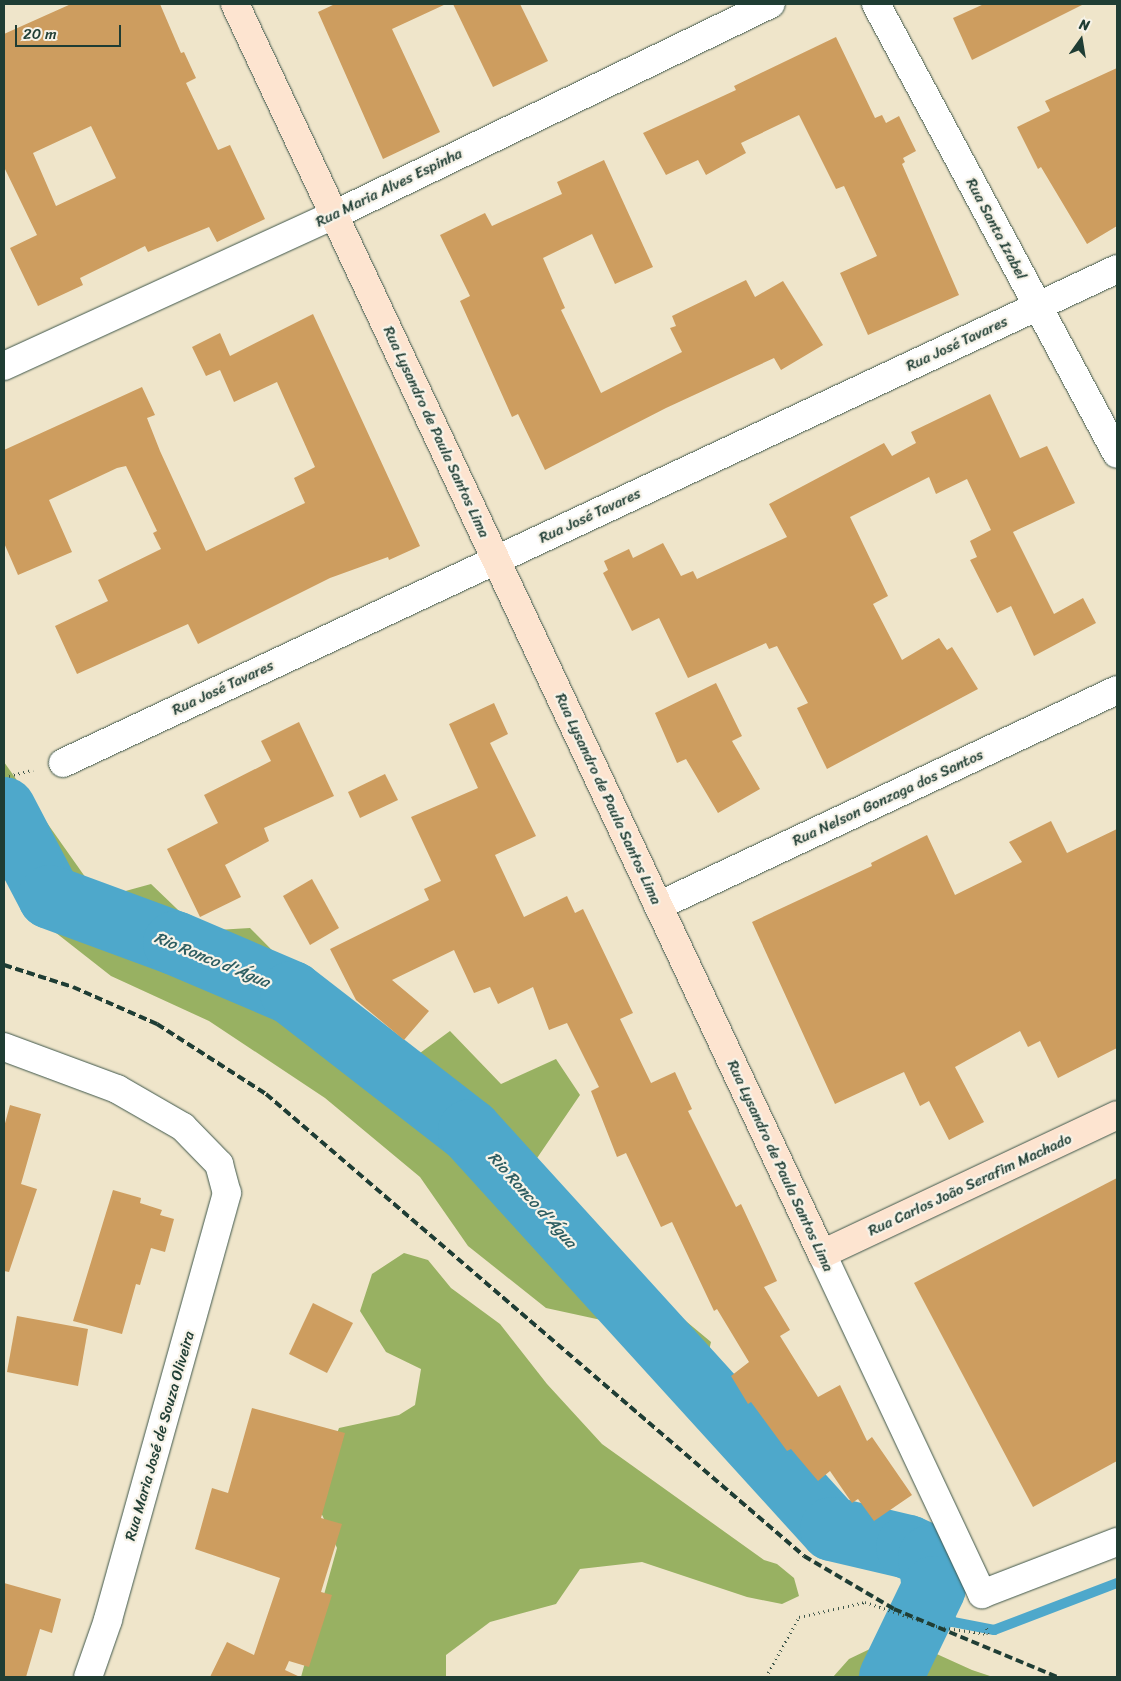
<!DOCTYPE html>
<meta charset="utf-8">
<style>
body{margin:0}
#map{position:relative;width:1121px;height:1681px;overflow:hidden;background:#efe5ca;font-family:Sriracha,sans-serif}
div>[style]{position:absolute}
.forest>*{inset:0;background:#98b162}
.stream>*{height:10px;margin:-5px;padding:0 5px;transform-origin:5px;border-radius:5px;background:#4ea8cb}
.river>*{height:64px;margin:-32px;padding:0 32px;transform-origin:32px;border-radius:32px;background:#4ea8cb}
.building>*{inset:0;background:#cd9d5f}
.path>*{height:3px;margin-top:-1.5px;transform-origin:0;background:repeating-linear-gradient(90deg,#3e564a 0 1px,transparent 0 5px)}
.roads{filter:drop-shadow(0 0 1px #3e564a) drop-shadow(0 0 1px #3e564a)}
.street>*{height:28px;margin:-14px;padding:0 14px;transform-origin:14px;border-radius:14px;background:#fff}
.secondary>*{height:28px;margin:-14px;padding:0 14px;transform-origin:14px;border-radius:14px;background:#fde4d0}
.rail>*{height:4px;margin-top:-2px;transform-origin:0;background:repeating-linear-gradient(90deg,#1f3d34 0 8px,transparent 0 12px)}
span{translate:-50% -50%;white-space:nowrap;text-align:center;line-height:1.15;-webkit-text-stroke:4.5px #f7f3e8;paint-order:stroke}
.street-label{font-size:15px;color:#1f3d34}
.water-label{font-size:16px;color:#2d5d61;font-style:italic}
.frame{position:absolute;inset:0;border:5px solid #1f3d34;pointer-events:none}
.north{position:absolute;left:1056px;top:15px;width:50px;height:50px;-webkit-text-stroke:4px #f7f3e8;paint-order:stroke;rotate:13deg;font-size:14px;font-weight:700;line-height:20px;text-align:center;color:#1f3d34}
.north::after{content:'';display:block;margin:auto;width:18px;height:22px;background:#1f3d34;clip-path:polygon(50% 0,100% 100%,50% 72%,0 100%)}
.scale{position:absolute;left:15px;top:25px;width:106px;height:22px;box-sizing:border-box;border:2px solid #1f3d34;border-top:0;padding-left:6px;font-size:15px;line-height:18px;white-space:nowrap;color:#1f3d34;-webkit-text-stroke:4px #f7f3e8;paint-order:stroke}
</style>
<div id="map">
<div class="forest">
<i style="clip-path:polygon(4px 762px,100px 898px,151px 884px,200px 931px,250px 928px,344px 1023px,405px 1064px,450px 1031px,501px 1084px,556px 1059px,580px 1095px,533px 1164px,566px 1217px,601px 1230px,621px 1267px,711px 1342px,705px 1367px,661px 1367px,615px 1323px,546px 1308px,468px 1246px,420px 1177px,325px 1098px,209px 1021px,111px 976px,23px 907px,4px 873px)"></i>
<i style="clip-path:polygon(404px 1253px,428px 1260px,451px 1288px,500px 1324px,547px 1384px,602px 1444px,764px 1560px,777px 1564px,794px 1578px,799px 1596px,782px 1604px,747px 1597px,642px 1562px,580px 1569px,556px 1604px,490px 1622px,446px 1655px,446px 1677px,301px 1677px,337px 1548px,319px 1508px,323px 1472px,339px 1428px,399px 1415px,415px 1405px,421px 1369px,386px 1352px,360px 1311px,372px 1274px)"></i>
<i style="clip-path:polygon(897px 1636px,972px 1670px,993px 1677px,833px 1677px,849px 1659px)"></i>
</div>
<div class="stream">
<i style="left:934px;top:1588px;width:39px;rotate:61deg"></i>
<i style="left:953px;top:1622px;width:42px;rotate:11deg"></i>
<i style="left:994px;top:1630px;width:132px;rotate:-20.9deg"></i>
</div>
<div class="river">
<i style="left:4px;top:809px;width:99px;rotate:62.4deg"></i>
<i style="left:50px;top:897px;width:133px;rotate:20.2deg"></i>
<i style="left:175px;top:943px;width:127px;rotate:23.1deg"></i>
<i style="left:292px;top:993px;width:225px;rotate:37.8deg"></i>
<i style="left:470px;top:1131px;width:538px;rotate:47.71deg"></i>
<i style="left:832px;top:1529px;width:78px;rotate:13.3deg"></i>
<i style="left:908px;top:1547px;width:24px;rotate:24deg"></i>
<i style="left:930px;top:1557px;width:31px;rotate:83deg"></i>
<i style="left:934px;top:1588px;width:99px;rotate:115.8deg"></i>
</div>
<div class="building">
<i style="clip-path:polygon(evenodd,71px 4px,160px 4px,181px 53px,184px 52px,196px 78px,186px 83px,218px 150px,230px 145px,265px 219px,217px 242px,209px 227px,148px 252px,145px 246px,80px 278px,83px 285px,38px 306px,10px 248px,37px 235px,4px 167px,4px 34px,71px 4px,91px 126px,116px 178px,56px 206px,33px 153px,91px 126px)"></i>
<i style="clip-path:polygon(335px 4px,446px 4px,392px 29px,440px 132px,383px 159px,318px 12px)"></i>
<i style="clip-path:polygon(453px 4px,520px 4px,548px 61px,493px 87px)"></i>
<i style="clip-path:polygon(984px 4px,1084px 4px,972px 60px,953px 18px)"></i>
<i style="clip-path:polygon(836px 37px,875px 118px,882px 115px,886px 123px,899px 116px,916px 151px,903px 158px,905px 162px,902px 164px,959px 295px,868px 335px,840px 273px,877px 256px,844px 186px,836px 189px,799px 115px,741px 143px,746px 153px,706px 175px,698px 160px,666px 175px,643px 133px,736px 90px,734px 86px)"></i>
<i style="clip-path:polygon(1117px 68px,1117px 226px,1087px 244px,1041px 167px,1038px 169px,1017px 127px,1050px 111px,1045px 101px)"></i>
<i style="clip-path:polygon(604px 160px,653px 267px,615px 284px,592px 234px,543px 258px,565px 308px,561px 310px,601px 393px,682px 352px,670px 328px,676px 326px,672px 316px,746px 280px,755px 297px,783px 281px,823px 345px,781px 370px,774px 358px,666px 408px,545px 470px,518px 414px,512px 417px,460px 301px,470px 296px,440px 235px,485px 213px,492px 226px,562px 194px,557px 182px)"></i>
<i style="clip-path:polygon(313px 314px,420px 546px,389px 560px,388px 557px,330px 578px,198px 644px,188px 624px,77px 674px,55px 626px,108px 601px,98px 580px,161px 549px,153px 533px,157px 531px,126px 466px,117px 468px,49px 500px,72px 552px,18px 575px,4px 543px,4px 450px,142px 387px,155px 415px,147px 418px,160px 451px,206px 551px,305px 503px,294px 478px,315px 467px,277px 382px,234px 402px,220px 370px,206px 376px,192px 347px,220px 333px,230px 356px)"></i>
<i style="clip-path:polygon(990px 394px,1020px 458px,1047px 446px,1075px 503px,1013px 532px,1054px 614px,1083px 598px,1096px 623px,1034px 656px,1011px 606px,997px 613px,970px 560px,977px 557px,970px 541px,991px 530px,967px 479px,936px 494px,929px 477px,850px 517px,888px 596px,873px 604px,902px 660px,939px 638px,947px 650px,952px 647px,978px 689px,827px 769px,797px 708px,808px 703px,777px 646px,769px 649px,766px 643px,688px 678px,659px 618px,632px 631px,603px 573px,608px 570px,604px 561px,629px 549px,633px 558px,663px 543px,681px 576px,693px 571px,697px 579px,787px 537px,769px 504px,884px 443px,892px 456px,916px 443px,911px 432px)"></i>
<i style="clip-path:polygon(716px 683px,742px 736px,732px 741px,760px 789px,718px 813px,686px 759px,677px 763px,655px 713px)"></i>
<i style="clip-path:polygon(494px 703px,508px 734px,490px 743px,536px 836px,495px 855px,524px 917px,567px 896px,575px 913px,583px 909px,633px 1013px,620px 1019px,651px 1083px,675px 1072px,692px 1109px,688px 1111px,736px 1207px,741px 1204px,777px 1281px,764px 1287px,790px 1330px,780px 1336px,818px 1397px,840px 1385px,867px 1441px,872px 1437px,912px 1495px,874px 1521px,858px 1499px,852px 1503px,830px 1471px,818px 1481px,791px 1449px,787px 1451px,751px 1402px,748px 1404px,731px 1376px,749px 1362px,717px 1309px,714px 1311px,672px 1222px,661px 1227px,626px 1153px,617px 1157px,591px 1091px,599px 1087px,567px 1023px,549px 1030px,533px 987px,498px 1004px,490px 987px,474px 993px,454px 950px,392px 980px,429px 1011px,404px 1040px,356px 1000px,330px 949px,429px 900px,424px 889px,441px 881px,411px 817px,478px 788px,449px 724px)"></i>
<i style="clip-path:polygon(299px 722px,334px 796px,264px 828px,269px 841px,225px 865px,241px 897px,200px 917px,167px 849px,218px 823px,204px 795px,271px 761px,261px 741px)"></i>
<i style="clip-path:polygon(385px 774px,398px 800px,360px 818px,348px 792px)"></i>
<i style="clip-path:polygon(1051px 821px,1067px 853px,1117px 829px,1117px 1048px,1058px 1078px,1040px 1041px,1028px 1047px,1020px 1031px,955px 1067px,984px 1122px,949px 1140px,929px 1101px,920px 1106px,904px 1072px,835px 1104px,752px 922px,872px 866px,871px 863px,927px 835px,955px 895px,1022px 862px,1009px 842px)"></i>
<i style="clip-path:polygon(312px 879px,339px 928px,310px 945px,283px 896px)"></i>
<i style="clip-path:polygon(10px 1105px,41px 1114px,21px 1184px,37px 1189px,9px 1272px,4px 1271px,4px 1127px)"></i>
<i style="clip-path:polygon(1117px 1178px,1117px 1461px,1033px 1507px,914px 1283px)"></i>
<i style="clip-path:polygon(113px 1190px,141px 1198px,140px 1203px,162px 1210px,160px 1215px,174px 1219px,165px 1252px,151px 1248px,140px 1285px,136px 1284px,122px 1334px,73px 1321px)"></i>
<i style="clip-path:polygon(313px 1303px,353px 1323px,327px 1373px,289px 1354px)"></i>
<i style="clip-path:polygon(17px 1316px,88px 1329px,78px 1386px,7px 1372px)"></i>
<i style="clip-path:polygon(252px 1408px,345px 1433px,321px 1518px,342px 1524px,321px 1592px,332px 1595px,309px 1667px,289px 1661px,285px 1670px,300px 1677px,210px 1677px,227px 1642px,254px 1655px,280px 1578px,195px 1549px,212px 1488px,228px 1493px)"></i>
<i style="clip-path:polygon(4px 1583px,61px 1599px,52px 1633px,40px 1629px,26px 1677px,4px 1677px)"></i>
</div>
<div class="path">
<i style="left:4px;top:777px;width:30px;rotate:-14deg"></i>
<i style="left:766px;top:1677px;width:68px;rotate:-61.2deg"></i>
<i style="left:799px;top:1617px;width:68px;rotate:-12.8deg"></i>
<i style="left:865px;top:1602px;width:78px;rotate:18.7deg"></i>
<i style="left:939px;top:1627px;width:49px;rotate:8.1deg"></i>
<i style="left:988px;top:1634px;width:9px;rotate:-103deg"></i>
</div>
<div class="roads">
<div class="street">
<i style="left:876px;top:4px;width:510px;rotate:61.83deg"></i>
<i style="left:4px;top:366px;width:363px;rotate:-24.6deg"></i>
<i style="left:334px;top:215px;width:485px;rotate:-25.8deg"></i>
<i style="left:63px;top:763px;width:1164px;rotate:-25.11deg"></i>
<i style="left:658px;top:906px;width:507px;rotate:-25.2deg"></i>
<i style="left:4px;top:1047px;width:121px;rotate:20.4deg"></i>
<i style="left:117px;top:1089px;width:76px;rotate:29.9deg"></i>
<i style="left:183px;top:1127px;width:52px;rotate:45.8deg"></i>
<i style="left:219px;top:1164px;width:30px;rotate:75deg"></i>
<i style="left:227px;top:1193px;width:443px;rotate:105.6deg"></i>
<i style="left:108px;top:1620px;width:60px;rotate:109.3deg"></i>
<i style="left:822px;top:1254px;width:376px;rotate:64.8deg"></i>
<i style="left:982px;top:1594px;width:145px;rotate:-21.1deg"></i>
</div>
<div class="secondary">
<i style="left:235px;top:4px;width:1381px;rotate:64.85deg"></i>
<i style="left:822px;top:1254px;width:326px;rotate:-25.2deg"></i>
</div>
</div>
<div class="rail">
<i style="left:4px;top:965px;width:72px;rotate:17.7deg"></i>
<i style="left:73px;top:987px;width:92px;rotate:23.8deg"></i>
<i style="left:157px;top:1024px;width:130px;rotate:32.7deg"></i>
<i style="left:266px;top:1094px;width:709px;rotate:40.65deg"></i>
<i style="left:804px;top:1556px;width:104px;rotate:30.5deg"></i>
<i style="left:894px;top:1609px;width:177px;rotate:22.6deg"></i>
</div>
<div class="street-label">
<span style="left:389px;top:188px;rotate:-26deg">Rua Maria Alves Espinha</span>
<span style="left:996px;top:229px;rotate:62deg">Rua Santa Izabel</span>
<span style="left:957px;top:344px;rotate:-25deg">Rua José Tavares</span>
<span style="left:436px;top:432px;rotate:65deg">Rua Lysandro de Paula Santos Lima</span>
<span style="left:590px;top:516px;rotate:-25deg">Rua José Tavares</span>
<span style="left:223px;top:688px;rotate:-25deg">Rua José Tavares</span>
<span style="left:888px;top:798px;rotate:-25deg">Rua Nelson Gonzaga dos Santos</span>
<span style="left:608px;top:799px;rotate:65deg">Rua Lysandro de Paula Santos Lima</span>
<span style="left:780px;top:1166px;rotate:65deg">Rua Lysandro de Paula Santos Lima</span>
<span style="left:970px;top:1185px;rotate:-25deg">Rua Carlos João Serafim Machado</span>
<span style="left:160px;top:1436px;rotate:-74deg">Rua Maria José de Souza Oliveira</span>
</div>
<div class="water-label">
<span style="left:212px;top:960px;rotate:22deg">Rio Ronco d'Água</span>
<span style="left:532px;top:1200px;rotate:48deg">Rio Ronco d'Água</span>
</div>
<div class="frame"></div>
<div class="north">N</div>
<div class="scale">20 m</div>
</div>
